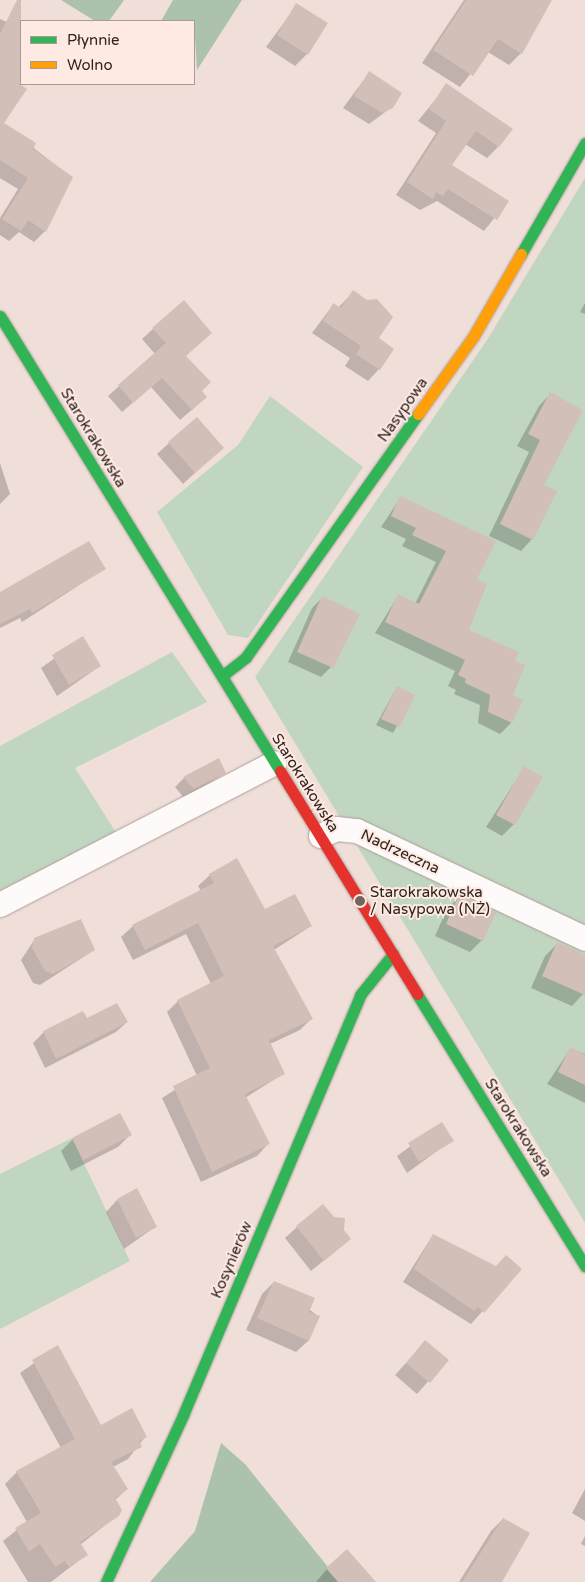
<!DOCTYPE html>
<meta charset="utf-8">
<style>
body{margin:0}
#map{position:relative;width:585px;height:1582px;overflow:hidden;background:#f0ded8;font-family:"Varela Round",sans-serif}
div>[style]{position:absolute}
.green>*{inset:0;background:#c1d6c0}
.forest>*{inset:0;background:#adc2ad}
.shadow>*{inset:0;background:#0003}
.building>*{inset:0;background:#d2bfb8}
.roads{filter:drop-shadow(0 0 1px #ada09b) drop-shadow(0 0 1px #ada09b)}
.street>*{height:24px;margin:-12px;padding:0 12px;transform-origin:12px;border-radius:12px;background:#fdfaf9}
.fast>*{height:11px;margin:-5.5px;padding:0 5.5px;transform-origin:5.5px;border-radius:5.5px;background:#30b455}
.slow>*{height:11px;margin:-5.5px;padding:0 5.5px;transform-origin:5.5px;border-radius:5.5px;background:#ff9f0a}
.jam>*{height:11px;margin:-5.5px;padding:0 5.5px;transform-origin:5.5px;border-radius:5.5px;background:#e5322d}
.dots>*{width:14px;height:14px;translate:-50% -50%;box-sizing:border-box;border:2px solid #feeae3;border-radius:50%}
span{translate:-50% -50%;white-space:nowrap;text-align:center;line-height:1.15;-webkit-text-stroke:4px #feeae3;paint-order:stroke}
.street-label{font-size:15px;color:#2f231f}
.poi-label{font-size:15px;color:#2f231f}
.left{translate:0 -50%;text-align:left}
.legend{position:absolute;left:20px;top:20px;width:175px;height:65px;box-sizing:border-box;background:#feeae3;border:1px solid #ab9a95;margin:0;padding:6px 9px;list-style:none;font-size:15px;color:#2f231f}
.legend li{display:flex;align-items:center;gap:10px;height:25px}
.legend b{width:25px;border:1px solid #ab9a95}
</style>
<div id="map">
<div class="green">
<i style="clip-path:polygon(585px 178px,585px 1223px,255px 677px,487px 340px)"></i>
<i style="clip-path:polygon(270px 396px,363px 467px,248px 638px,228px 635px,157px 512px,238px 445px)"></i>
<i style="clip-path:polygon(172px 652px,207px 702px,75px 768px,119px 837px,0 896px,0 746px)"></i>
<i style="clip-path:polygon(72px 1138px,130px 1261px,0 1329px,0 1174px)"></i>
</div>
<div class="forest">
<i style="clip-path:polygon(61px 0,124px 0,109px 21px,95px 21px)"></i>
<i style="clip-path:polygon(173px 0,242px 0,197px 70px,194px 21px,161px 21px)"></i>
<i style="clip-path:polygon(221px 1443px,245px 1464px,340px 1582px,150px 1582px,195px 1531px)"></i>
</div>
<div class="shadow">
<i style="clip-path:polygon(464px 0,550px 0,521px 53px,509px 65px,488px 52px,460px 87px,422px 63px)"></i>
<i style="clip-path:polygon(297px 5px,307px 54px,295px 66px,266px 47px)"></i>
<i style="clip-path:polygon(0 19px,21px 28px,21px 82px,2px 123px,72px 178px,45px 231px,34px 242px,19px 232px,9px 241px,0 235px,0 218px,18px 189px,0 178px)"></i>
<i style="clip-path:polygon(369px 73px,392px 107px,369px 124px,343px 108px)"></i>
<i style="clip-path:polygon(447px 85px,498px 147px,487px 158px,465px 144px,451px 166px,507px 202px,484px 231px,437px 201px,420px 210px,396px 195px,436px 133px,418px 121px)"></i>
<i style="clip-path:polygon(353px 292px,377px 338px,379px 369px,368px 381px,345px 366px,350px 358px,312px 333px,333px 305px,338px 308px)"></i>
<i style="clip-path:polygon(585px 303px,585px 314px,580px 312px)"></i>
<i style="clip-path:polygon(153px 329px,185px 356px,200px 391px,195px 407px,180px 420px,151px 387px,122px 412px,108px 396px,155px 354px,142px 339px)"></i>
<i style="clip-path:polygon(550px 394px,532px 539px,521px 551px,489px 536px,529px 452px,517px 446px,539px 406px)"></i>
<i style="clip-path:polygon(169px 443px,222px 448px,183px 484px,157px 454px)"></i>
<i style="clip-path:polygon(0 463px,10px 494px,0 504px)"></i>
<i style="clip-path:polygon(401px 497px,475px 580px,468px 631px,513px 662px,511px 723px,500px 734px,478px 723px,480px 705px,454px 694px,456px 690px,448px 686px,455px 671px,375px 633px,398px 596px,415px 604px,436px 562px,402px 546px,406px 539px,381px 527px)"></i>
<i style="clip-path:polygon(104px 569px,22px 622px,20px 618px,0 628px,0 593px)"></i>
<i style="clip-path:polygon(322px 598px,331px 667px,321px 677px,288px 662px,312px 608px)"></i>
<i style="clip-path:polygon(83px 638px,100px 666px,57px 696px,41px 668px)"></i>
<i style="clip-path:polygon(397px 687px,414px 695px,393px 733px,376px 725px)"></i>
<i style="clip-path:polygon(524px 768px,514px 824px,502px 836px,486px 827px)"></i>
<i style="clip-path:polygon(225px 773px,184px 798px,175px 787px,184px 778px)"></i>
<i style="clip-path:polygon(210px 875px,265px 911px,311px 926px,274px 950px,311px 1019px,300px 1030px,270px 1044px,283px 1074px,245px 1098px,268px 1144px,257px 1156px,201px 1182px,162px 1098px,197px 1076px,167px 1012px,178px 1001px,211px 984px,186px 934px,133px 960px,121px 937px,133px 926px,201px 891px,198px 886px)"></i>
<i style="clip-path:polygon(459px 897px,482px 940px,470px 952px,435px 936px,447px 909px)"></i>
<i style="clip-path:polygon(35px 939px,94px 950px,40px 985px,33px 983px,21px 960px)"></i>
<i style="clip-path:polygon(557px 944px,585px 956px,585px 992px,572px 1006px,531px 988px,545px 956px)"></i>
<i style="clip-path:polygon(86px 1020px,127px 1022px,116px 1032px,45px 1068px,33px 1043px,44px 1032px)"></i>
<i style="clip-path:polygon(570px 1049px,585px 1054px,585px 1103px,547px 1084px)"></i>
<i style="clip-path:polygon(441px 1124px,452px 1140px,407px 1173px,397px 1156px)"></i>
<i style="clip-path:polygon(130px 1135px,118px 1147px,71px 1171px,61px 1151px,73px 1139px)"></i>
<i style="clip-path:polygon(117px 1200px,155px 1227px,124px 1249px,106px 1212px)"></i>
<i style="clip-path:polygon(297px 1227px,343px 1230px,350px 1239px,311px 1271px,285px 1238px)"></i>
<i style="clip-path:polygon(433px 1235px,496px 1267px,520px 1269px,471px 1324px,403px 1282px)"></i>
<i style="clip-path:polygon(274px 1282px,319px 1317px,308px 1341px,296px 1352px,246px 1330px,262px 1294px)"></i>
<i style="clip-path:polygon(425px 1342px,447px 1360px,417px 1394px,395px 1375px)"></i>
<i style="clip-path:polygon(57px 1347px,101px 1427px,145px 1437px,128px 1459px,113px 1467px,127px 1489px,115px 1500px,118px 1515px,80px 1545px,86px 1555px,51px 1582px,28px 1582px,3px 1541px,27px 1522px,5px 1484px,17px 1472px,61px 1448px,20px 1373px)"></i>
<i style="clip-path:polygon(585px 1489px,585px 1521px,572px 1513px)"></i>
<i style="clip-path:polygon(503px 1519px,500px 1582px,459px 1582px,491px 1531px)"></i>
<i style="clip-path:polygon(585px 1536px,585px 1546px,581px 1544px)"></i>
<i style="clip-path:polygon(327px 1569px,361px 1582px,316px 1582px)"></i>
</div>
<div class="building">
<i style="clip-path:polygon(17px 0,21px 0,21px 85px,27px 89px,4px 123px,36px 143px,33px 149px,73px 177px,46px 232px,28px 220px,21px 231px,2px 219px,28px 178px,0 160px,0 34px)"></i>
<i style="clip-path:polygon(466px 0,552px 0,522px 54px,498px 39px,473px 76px,433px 50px)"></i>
<i style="clip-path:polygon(296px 3px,328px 23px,308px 55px,277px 35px)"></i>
<i style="clip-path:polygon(369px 71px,402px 93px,393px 108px,382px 113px,354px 96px)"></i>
<i style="clip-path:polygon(446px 83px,513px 129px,499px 147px,476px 131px,452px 165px,509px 201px,497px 220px,448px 189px,443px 196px,436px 192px,433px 199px,407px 182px,446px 121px,429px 109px)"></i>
<i style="clip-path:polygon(353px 290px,367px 300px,377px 299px,393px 317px,379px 338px,394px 349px,380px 370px,356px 354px,361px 346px,323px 321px,333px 303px,341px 308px)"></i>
<i style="clip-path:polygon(184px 300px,212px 333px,186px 356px,211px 382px,202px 391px,207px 397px,192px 410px,162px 378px,133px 403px,118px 385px,166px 343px,152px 328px)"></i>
<i style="clip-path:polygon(550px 392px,583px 410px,544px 485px,557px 491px,533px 540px,500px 524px,540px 440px,528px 434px)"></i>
<i style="clip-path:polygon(197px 417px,224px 448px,195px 473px,168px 442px)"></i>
<i style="clip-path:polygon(400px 496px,496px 541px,477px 579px,487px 584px,469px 630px,519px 652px,515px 661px,525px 665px,513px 695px,523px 700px,512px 723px,488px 712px,490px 695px,465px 683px,466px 679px,458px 675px,465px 660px,385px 622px,398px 594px,419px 604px,446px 551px,412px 535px,416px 528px,391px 516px)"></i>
<i style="clip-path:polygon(89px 541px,106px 569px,32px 613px,30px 609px,0 624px,0 592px)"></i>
<i style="clip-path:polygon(322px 596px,360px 614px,333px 668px,297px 652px)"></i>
<i style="clip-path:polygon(83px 636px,101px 666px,69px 685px,52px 655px)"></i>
<i style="clip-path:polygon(397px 686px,415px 695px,400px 727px,381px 719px)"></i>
<i style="clip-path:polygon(219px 758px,226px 773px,194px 789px,183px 777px)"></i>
<i style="clip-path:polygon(524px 766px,543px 777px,515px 825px,496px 815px)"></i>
<i style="clip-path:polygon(237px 858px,265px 909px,295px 894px,312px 926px,273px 946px,313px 1019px,269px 1040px,285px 1074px,245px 1094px,270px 1144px,212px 1172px,173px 1086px,210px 1068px,177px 1000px,224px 976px,198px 923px,145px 950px,132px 925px,214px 883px,209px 874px)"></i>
<i style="clip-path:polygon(459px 895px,496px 913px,483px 941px,446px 924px)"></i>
<i style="clip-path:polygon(81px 919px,95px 950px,53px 974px,45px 971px,32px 948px,34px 938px)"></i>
<i style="clip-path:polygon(557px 942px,585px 955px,585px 995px,542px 976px)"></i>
<i style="clip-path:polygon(117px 1003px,128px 1022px,56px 1059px,43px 1031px,83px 1011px,87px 1018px)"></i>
<i style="clip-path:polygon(570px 1047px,585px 1055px,585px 1085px,558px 1072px)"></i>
<i style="clip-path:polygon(120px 1113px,132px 1135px,83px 1160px,72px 1138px)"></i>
<i style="clip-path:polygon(442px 1122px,454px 1141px,419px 1162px,408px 1143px)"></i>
<i style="clip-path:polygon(137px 1188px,157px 1227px,136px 1238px,117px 1199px)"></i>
<i style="clip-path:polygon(323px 1204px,334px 1217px,345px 1218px,344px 1230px,351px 1239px,324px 1261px,296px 1226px)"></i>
<i style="clip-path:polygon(433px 1234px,496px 1266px,506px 1255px,522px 1269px,484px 1313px,478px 1307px,474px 1311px,414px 1269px)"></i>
<i style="clip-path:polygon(274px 1281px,315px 1298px,309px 1312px,320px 1316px,309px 1341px,257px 1318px)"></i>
<i style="clip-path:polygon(425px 1340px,449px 1360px,430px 1383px,406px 1363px)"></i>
<i style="clip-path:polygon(58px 1345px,101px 1425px,132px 1408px,147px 1437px,139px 1441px,142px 1447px,111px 1462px,128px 1489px,115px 1498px,122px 1510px,119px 1516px,80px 1542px,88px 1555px,69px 1567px,65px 1561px,55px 1567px,40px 1544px,29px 1552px,15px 1528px,41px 1513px,16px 1471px,75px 1439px,32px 1360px)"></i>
<i style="clip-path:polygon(503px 1518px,530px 1533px,502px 1582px,462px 1582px)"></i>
<i style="clip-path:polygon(347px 1549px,376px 1582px,338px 1582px,326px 1568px)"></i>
</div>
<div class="roads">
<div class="street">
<i style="left:321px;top:836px;width:17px;rotate:-24deg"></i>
<i style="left:337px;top:829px;width:20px;rotate:6deg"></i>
<i style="left:357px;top:831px;width:252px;rotate:25.3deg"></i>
<i style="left:0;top:905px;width:309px;rotate:-27.3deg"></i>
</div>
<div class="fast">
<i style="left:521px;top:254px;width:128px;rotate:-60deg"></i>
<i style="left:0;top:316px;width:534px;rotate:58.39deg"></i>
<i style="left:222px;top:676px;width:31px;rotate:-38deg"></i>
<i style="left:246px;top:657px;width:298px;rotate:-54.7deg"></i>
<i style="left:417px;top:994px;width:320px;rotate:58.3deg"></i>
<i style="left:106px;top:1582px;width:184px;rotate:-65.2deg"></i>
<i style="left:183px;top:1415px;width:456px;rotate:-67.1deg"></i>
<i style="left:360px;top:995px;width:53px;rotate:-51.2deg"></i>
</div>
<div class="slow">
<i style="left:418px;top:414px;width:95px;rotate:-54.5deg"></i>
<i style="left:473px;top:337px;width:96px;rotate:-60deg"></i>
</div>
<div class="jam">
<i style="left:280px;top:771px;width:262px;rotate:58.4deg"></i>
</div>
</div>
<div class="dots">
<i style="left:360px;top:901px;background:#736460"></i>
</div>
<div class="street-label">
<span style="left:403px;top:410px;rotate:-55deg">Nasypowa</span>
<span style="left:93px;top:438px;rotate:59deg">Starokrakowska</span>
<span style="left:305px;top:783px;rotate:58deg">Starokrakowska</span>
<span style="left:400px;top:852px;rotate:25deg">Nadrzeczna</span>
<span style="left:518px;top:1128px;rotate:58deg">Starokrakowska</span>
<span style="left:232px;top:1260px;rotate:-67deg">Kosynierów</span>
</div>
<div class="poi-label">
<span class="left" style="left:370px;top:901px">Starokrakowska<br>/ Nasypowa (NŻ)</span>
</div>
<ul class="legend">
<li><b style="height:6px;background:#30b455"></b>Płynnie</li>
<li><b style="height:6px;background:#ff9f0a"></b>Wolno</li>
</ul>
</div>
